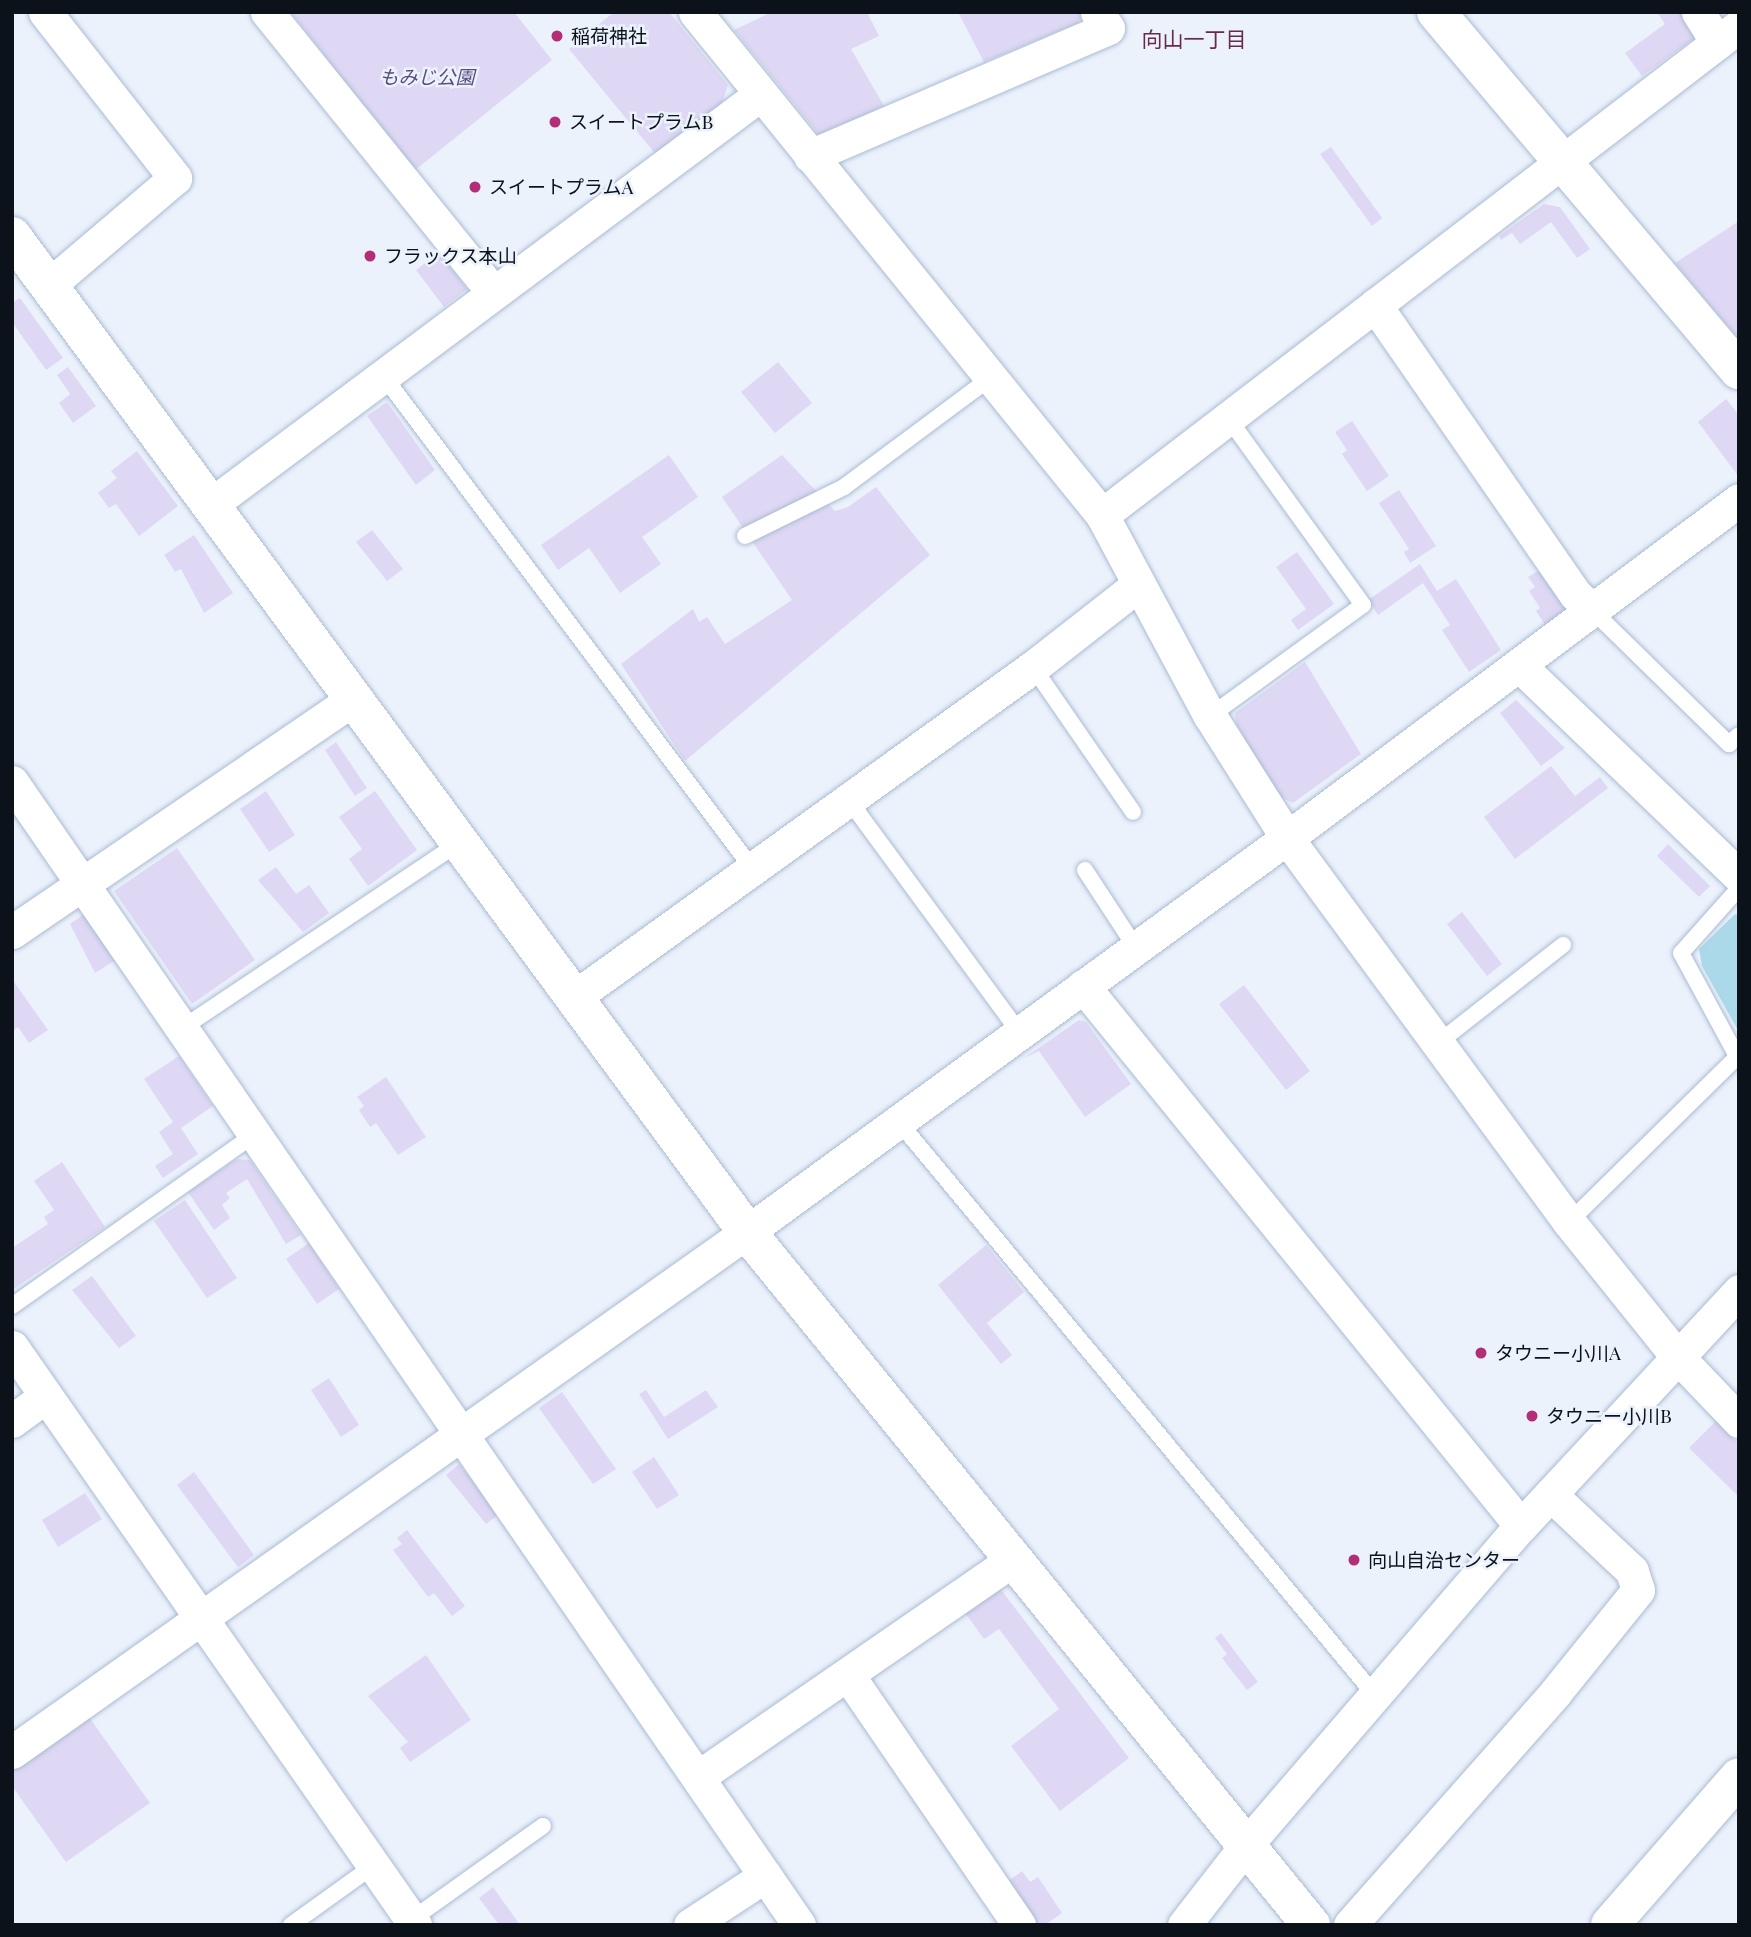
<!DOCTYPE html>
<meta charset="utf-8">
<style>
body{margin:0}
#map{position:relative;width:1751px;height:1937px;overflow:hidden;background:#ebf2fc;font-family:"Playfair Display","Noto Sans JP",serif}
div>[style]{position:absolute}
.green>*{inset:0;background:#ded8f4}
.water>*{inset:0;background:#abd9e9}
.roads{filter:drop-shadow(0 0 2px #abbbd3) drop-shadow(0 0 2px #abbbd3)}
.service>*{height:16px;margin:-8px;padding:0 8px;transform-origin:8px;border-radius:8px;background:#fff}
.minor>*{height:33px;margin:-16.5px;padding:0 16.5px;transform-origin:16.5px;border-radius:16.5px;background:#fff}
.tertiary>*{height:38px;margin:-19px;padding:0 19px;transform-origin:19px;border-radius:19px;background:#fff}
.dots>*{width:19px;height:19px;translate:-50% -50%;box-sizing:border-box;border:4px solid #ebf2fc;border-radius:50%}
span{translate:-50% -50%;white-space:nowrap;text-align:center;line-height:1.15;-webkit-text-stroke:5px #ebf2fc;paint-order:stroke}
.poi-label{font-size:19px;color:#0c121a}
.left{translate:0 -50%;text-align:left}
.park-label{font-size:19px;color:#5a4c7f;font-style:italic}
.neighbourhood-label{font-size:21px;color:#69294a}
.frame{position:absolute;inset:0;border:14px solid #0c121a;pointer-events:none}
</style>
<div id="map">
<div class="green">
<i style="clip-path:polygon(291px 12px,514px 12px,552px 60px,414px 171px)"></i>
<i style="clip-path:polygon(614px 12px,669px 12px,728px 85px,722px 103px,657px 156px,569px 49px)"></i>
<i style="clip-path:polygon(772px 12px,867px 12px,879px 36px,851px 49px,884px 106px,820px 136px,734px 30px)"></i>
<i style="clip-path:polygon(958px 12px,1078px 12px,1081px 16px,1078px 23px,984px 62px)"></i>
<i style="clip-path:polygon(1657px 12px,1683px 12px,1699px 35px,1642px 76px,1625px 53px,1665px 24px)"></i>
<i style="clip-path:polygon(1331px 147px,1382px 218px,1372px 226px,1320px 154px)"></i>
<i style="clip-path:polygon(1544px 204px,1560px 207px,1590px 249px,1577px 258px,1551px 222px,1520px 244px,1512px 233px,1501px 240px,1499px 236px)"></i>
<i style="clip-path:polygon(1739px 221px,1739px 340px,1675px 263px)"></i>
<i style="clip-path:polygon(439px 252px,467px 289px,444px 307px,416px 270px)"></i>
<i style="clip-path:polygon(20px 298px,63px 358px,46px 370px,12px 322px,12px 303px)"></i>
<i style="clip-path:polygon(778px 362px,812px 403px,775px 433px,741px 392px)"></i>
<i style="clip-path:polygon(68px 367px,96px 406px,73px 423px,59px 403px,70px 394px,57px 375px)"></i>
<i style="clip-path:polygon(1726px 399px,1739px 415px,1739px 477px,1698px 422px)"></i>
<i style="clip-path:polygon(387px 402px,435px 470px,416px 485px,367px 416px)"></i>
<i style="clip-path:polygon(1352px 421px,1389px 476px,1367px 491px,1342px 454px,1347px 450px,1335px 432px)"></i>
<i style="clip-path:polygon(137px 451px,178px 506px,139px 536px,116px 504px,109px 508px,98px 493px,117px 478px,111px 471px)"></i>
<i style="clip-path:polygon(669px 455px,698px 497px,642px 537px,661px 564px,620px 593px,589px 548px,558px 570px,541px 545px)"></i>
<i style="clip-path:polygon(782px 455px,835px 511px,848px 507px,876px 487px,930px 555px,685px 761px,621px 664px,693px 609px,699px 622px,707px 617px,725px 644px,792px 600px,722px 497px)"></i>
<i style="clip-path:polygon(1399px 490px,1436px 546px,1410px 563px,1404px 552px,1409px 549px,1379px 503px)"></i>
<i style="clip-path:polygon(372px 530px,403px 569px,387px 581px,356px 542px)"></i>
<i style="clip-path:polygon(194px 535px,233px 593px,204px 613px,181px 569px,175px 572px,164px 555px)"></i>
<i style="clip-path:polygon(1297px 552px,1334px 604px,1298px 630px,1291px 620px,1306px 609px,1276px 567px)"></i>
<i style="clip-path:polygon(1420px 564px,1437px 591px,1456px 579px,1501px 650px,1469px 672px,1442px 630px,1450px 625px,1423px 583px,1378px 615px,1368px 600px)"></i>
<i style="clip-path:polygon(1544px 567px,1567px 603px,1565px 614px,1546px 626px,1536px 611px,1540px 608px,1529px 591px,1535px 587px,1528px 577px)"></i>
<i style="clip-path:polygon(1305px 662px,1361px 754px,1293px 803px,1276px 795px,1236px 723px,1235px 713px)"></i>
<i style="clip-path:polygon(1516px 700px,1565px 748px,1541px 766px,1500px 713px)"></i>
<i style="clip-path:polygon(336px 742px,367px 788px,355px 796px,325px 750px)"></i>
<i style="clip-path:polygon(1551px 766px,1575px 796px,1600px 777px,1608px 788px,1515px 859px,1484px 817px)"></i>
<i style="clip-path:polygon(266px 791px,295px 835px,269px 852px,240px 809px)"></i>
<i style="clip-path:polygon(375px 791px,417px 850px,368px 886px,349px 859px,362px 849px,339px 817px)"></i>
<i style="clip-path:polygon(1668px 844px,1710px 886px,1699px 897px,1657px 856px)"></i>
<i style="clip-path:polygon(177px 848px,255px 960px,192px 1004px,114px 891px)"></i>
<i style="clip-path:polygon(276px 867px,296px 894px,309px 885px,329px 913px,303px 932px,258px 880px)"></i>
<i style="clip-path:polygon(1462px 912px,1502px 964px,1487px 976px,1447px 924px)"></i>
<i style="clip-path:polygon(84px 914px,114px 961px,95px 973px,70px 924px)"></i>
<i style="clip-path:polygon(12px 979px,48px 1030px,29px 1043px,18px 1027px,12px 1031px)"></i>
<i style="clip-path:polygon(1244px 985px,1310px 1071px,1286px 1090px,1219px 1004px)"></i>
<i style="clip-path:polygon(1079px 1020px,1086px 1022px,1131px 1084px,1085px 1117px,1039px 1051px,1024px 1058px)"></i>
<i style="clip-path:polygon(179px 1056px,213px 1106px,181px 1128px,198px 1154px,163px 1178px,155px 1166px,173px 1154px,159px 1132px,173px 1122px,144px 1079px)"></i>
<i style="clip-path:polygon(386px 1077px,426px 1137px,398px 1155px,376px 1123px,370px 1127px,359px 1110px,364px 1106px,357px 1097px)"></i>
<i style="clip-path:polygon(237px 1159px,250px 1160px,301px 1235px,286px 1244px,247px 1179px,226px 1193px,230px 1198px,222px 1205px,230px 1218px,214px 1230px,188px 1192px)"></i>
<i style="clip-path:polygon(62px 1162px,105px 1227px,12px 1290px,12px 1248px,48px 1224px,44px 1217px,54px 1210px,34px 1181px)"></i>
<i style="clip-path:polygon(185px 1200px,237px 1278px,207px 1298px,154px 1221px)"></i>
<i style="clip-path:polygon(309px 1243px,339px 1289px,317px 1304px,286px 1259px)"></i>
<i style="clip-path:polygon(986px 1245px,1024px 1292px,987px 1323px,1012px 1355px,1001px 1364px,938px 1285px)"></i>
<i style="clip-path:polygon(92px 1276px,136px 1336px,119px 1348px,72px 1290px)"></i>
<i style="clip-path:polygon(329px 1378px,359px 1425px,341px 1437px,311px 1390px)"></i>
<i style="clip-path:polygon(646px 1390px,664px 1417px,706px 1390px,718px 1407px,668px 1439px,639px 1394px)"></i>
<i style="clip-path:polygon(562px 1392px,616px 1469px,593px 1484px,539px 1408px)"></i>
<i style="clip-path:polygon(1717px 1420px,1739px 1445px,1739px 1497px,1689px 1448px)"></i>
<i style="clip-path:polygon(654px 1457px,679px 1495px,657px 1509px,632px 1472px)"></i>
<i style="clip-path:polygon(459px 1464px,499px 1514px,486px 1524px,446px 1475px)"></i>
<i style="clip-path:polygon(194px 1472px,254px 1555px,238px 1567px,177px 1485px)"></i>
<i style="clip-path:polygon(85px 1493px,102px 1519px,58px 1547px,42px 1520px)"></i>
<i style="clip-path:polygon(407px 1530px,465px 1606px,452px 1616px,434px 1593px,428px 1597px,393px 1550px,402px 1544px,397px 1538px)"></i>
<i style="clip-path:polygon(999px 1587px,1129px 1758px,1060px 1811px,1011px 1746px,1059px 1709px,999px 1629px,984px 1639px,965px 1613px)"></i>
<i style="clip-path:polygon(1221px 1633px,1258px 1682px,1247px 1690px,1222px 1658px,1227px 1654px,1215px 1638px)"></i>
<i style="clip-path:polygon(426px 1655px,471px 1720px,410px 1762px,400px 1748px,408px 1742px,368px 1696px)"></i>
<i style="clip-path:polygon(89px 1717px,150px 1803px,66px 1862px,12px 1786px,12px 1772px)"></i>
<i style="clip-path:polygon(1022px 1871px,1030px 1882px,1038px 1877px,1062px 1913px,1045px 1925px,1036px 1925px,1007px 1882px)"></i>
<i style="clip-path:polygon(493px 1887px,520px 1925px,499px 1925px,479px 1898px)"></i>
</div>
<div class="water">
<i style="clip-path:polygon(1735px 914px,1739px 915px,1739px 1032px,1702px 966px,1699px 949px)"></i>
</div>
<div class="roads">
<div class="service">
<i style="left:382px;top:374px;width:617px;rotate:53.17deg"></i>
<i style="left:745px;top:536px;width:110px;rotate:-26.3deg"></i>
<i style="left:844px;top:487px;width:182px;rotate:-36.7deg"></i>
<i style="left:1592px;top:610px;width:192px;rotate:44.4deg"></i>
<i style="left:1729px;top:744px;width:13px;rotate:-42deg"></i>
<i style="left:1033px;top:667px;width:176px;rotate:55.4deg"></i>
<i style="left:1210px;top:716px;width:189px;rotate:-36deg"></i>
<i style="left:1363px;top:605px;width:231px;rotate:-125.8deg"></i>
<i style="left:848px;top:799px;width:290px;rotate:53.7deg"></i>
<i style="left:1085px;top:870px;width:93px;rotate:56.8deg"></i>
<i style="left:1739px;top:888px;width:87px;rotate:131.7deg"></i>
<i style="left:1681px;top:953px;width:122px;rotate:61.5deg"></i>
<i style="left:181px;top:1029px;width:336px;rotate:-33.8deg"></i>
<i style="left:1438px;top:1043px;width:159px;rotate:-38.1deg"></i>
<i style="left:898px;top:1121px;width:745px;rotate:50.28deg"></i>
<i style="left:1569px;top:1222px;width:235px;rotate:-44.5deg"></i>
<i style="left:12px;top:1306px;width:298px;rotate:-35.3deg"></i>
<i style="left:411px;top:1920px;width:162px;rotate:-35.5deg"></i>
<i style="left:291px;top:1925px;width:101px;rotate:-35.7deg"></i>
</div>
<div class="minor">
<i style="left:45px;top:12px;width:211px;rotate:51.9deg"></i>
<i style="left:175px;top:178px;width:167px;rotate:139.6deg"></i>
<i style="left:267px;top:12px;width:358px;rotate:51.1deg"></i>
<i style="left:695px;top:12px;width:647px;rotate:51.02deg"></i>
<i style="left:1102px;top:515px;width:228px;rotate:61.8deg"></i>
<i style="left:1210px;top:716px;width:144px;rotate:57.7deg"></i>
<i style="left:1287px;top:838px;width:476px;rotate:53.7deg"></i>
<i style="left:1569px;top:1222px;width:169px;rotate:51.2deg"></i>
<i style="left:1675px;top:1354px;width:93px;rotate:46.3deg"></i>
<i style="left:1698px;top:12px;width:36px;rotate:58deg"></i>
<i style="left:810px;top:156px;width:324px;rotate:-23.2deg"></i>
<i style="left:1108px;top:28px;width:19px;rotate:-125deg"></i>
<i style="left:1375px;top:305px;width:351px;rotate:55.3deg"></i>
<i style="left:1575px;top:594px;width:23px;rotate:43deg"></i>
<i style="left:213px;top:503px;width:684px;rotate:-36.74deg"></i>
<i style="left:1102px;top:515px;width:803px;rotate:-37.51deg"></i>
<i style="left:1519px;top:665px;width:305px;rotate:43.8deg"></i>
<i style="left:12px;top:782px;width:1388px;rotate:55.45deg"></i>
<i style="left:12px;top:932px;width:414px;rotate:-34.3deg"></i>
<i style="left:1083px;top:986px;width:695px;rotate:50.95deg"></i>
<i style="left:573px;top:998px;width:567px;rotate:-35.74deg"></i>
<i style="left:1033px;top:667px;width:133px;rotate:-38deg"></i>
<i style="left:12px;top:1347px;width:705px;rotate:55.11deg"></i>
<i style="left:12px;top:1421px;width:42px;rotate:-36.3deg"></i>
<i style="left:848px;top:1675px;width:303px;rotate:55.6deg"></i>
<i style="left:12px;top:1752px;width:900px;rotate:-35.28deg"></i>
<i style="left:747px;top:1232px;width:668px;rotate:-36.12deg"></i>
<i style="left:1287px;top:838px;width:564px;rotate:-36.79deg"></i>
<i style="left:698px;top:1777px;width:385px;rotate:-34.6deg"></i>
<i style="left:690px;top:1925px;width:90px;rotate:-33.2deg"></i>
<i style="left:1184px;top:1925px;width:103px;rotate:-52.1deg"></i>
<i style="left:1247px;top:1844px;width:420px;rotate:-49.3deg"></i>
<i style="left:1521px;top:1526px;width:321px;rotate:-47.1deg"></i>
<i style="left:1350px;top:1925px;width:310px;rotate:-48.5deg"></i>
<i style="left:1555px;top:1693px;width:132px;rotate:-51.1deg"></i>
<i style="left:1638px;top:1590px;width:20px;rotate:-108deg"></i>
<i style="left:1632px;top:1571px;width:112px;rotate:-136.8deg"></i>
</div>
<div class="tertiary">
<i style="left:1436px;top:12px;width:469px;rotate:49.8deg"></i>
<i style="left:12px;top:236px;width:1238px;rotate:53.57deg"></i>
<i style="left:747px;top:1232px;width:894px;rotate:50.86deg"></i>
<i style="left:1610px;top:1925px;width:196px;rotate:-48.9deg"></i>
</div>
</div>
<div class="dots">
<i style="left:557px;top:36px;background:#b22f77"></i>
<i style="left:555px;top:122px;background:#b22f77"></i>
<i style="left:475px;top:187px;background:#b22f77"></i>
<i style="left:370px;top:256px;background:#b22f77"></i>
<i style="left:1481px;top:1353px;background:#b22f77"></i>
<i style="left:1532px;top:1416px;background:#b22f77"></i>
<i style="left:1354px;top:1560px;background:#b22f77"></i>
</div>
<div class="poi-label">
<span class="left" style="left:571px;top:36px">稲荷神社</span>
<span class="left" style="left:569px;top:122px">スイートプラムB</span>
<span class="left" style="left:489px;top:187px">スイートプラムA</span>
<span class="left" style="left:384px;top:256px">フラックス本山</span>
<span class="left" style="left:1495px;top:1353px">タウニー小川A</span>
<span class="left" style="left:1546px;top:1416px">タウニー小川B</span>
<span class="left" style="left:1368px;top:1560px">向山自治センター</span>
</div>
<div class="park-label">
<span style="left:427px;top:77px">もみじ公園</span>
</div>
<div class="neighbourhood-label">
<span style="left:1194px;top:38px">向山一丁目</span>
</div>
<div class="frame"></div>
</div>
